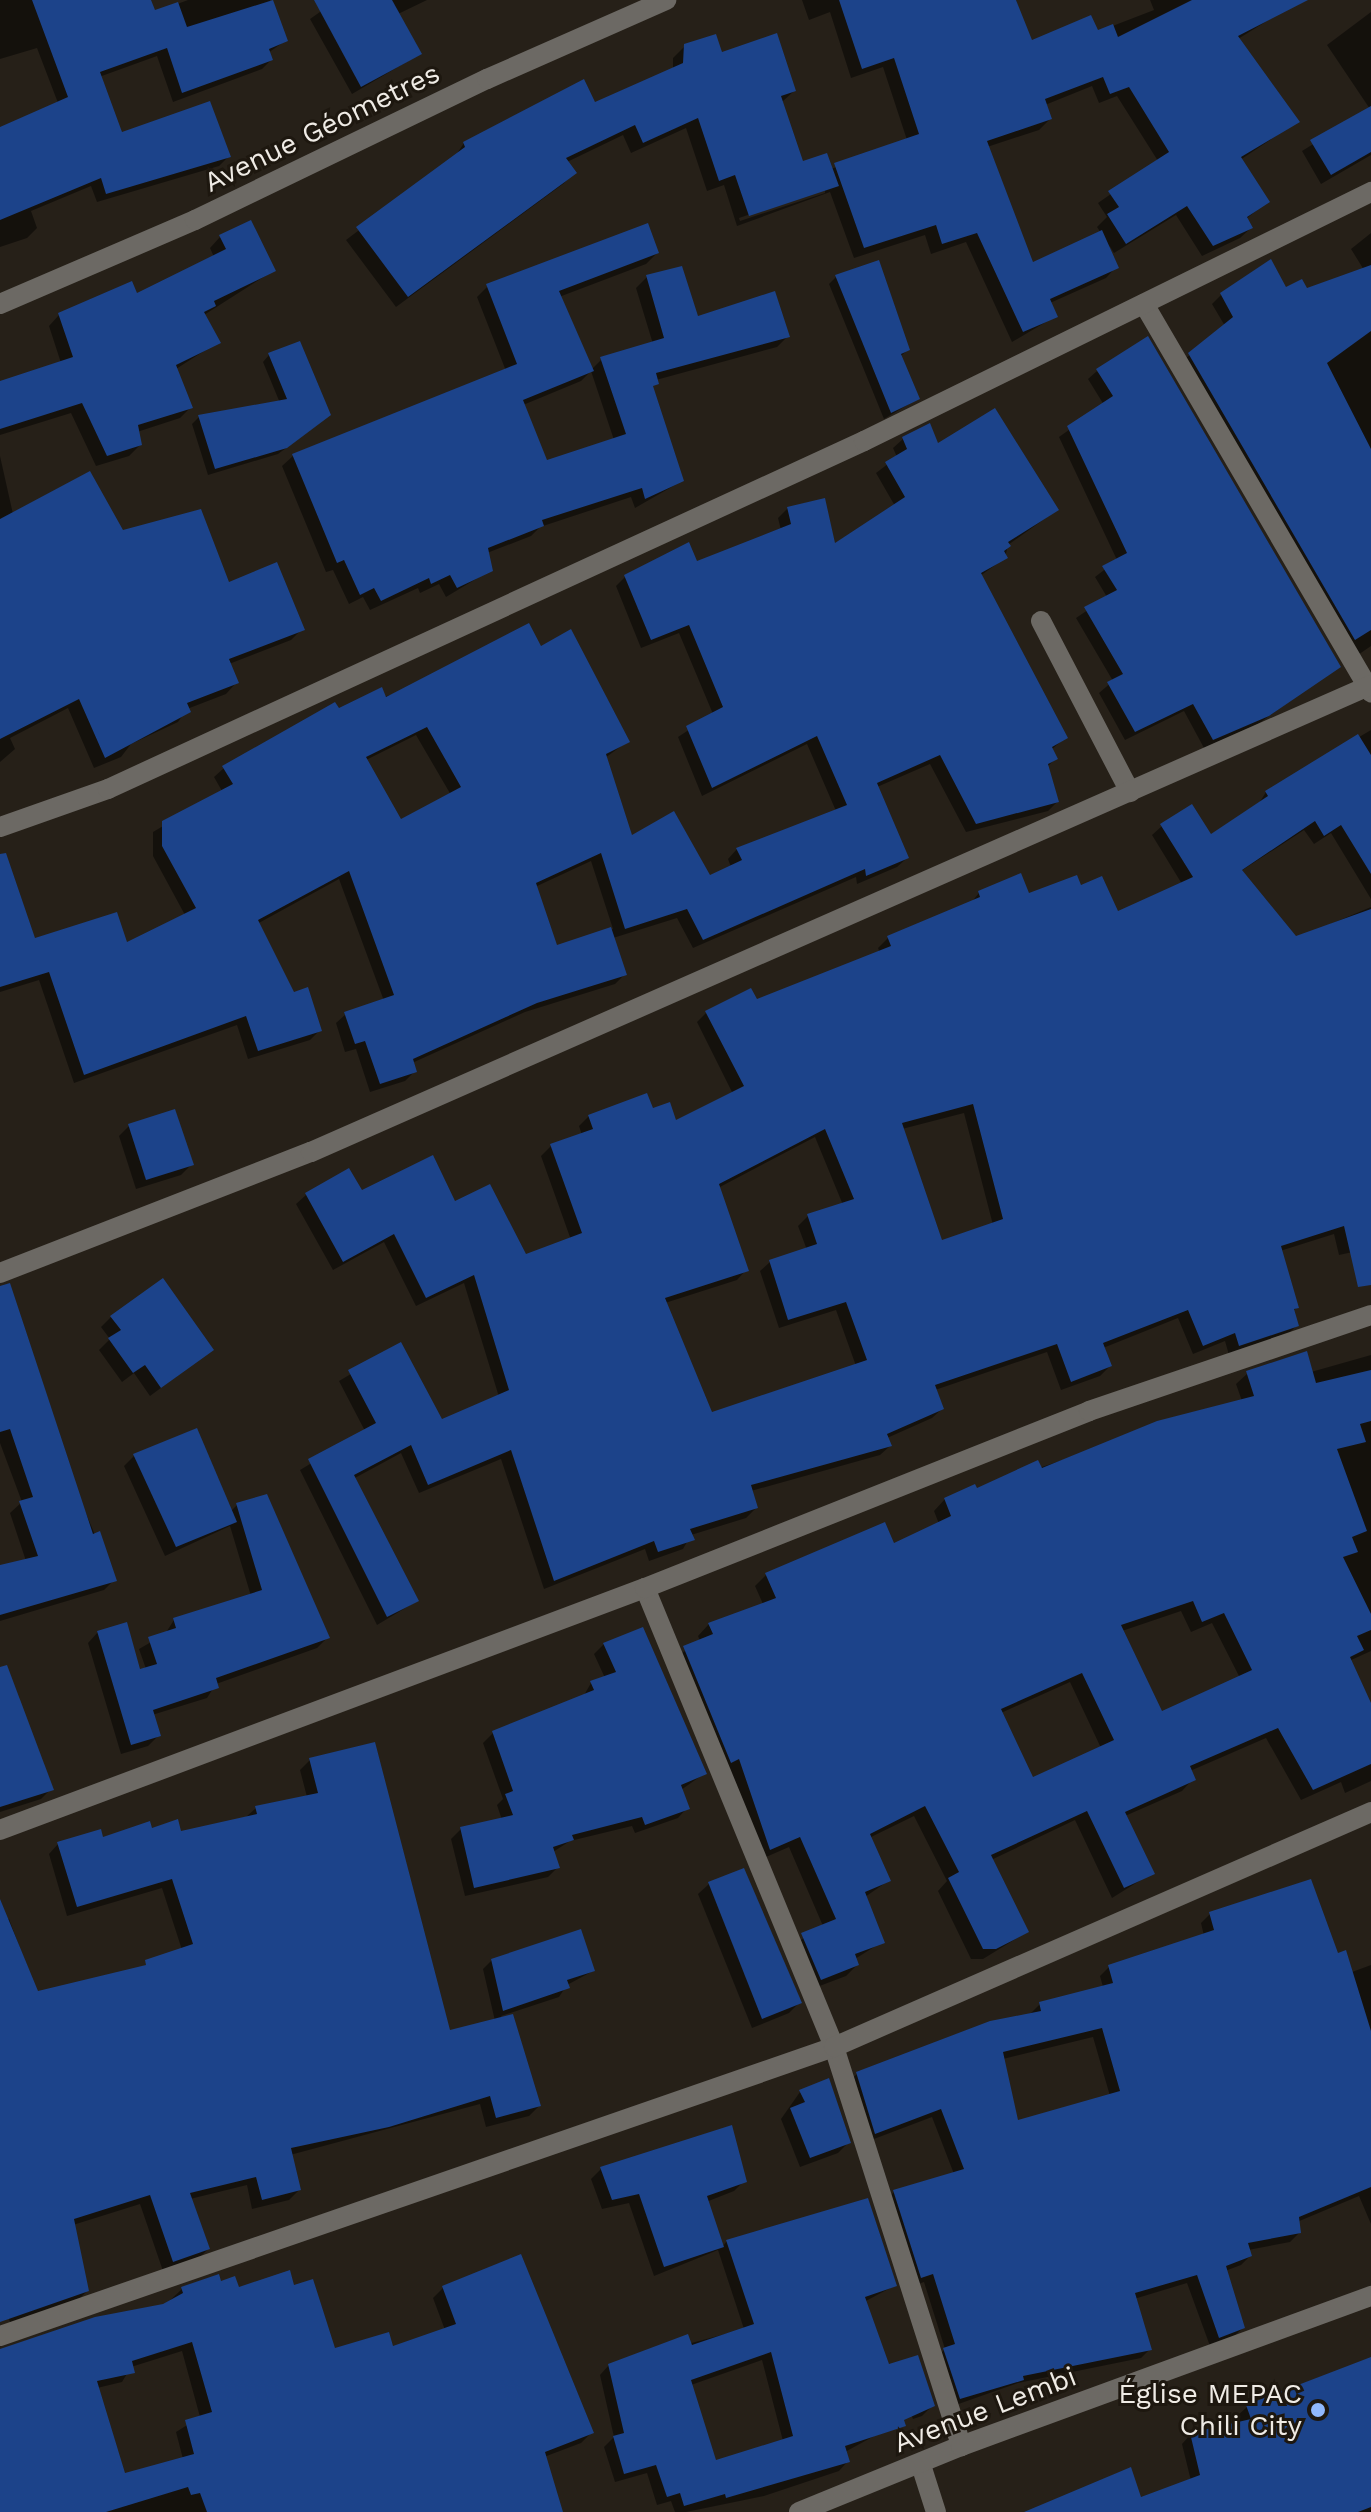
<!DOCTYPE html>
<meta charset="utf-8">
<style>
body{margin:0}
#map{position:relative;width:1371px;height:2512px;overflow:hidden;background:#262018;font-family:"Work Sans",sans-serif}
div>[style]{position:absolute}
.shadow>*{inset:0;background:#0007}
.building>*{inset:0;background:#1c438a}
.service>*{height:20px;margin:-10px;padding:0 10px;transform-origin:10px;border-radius:10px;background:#6c6964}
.minor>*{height:20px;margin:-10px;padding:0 10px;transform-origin:10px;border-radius:10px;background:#6c6964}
.tertiary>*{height:20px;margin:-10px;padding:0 10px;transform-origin:10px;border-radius:10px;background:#6c6964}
.dots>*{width:22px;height:22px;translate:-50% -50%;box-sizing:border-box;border:4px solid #1d170f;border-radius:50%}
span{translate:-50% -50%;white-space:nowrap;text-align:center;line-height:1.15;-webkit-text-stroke:6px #1d170f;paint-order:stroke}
.street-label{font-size:28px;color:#efebe5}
.poi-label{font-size:28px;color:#efebe5}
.right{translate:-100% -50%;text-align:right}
</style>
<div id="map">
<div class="shadow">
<i style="clip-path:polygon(0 0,149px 0,153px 13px,188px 0,270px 0,285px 41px,268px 53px,271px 60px,262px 69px,173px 102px,157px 56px,99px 77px,121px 135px,228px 157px,219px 166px,97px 202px,91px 186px,31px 211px,37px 228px,27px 238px,0 247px,0 129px,58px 103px,37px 48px,0 59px)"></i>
<i style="clip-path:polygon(337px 0,427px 0,398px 14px,420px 54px,352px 94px,310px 19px)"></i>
<i style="clip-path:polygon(evenodd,802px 0,1016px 0,1030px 43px,1097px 32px,1154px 10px,1150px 0,1271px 0,1278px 14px,1238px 39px,1297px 122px,1240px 160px,1267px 202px,1246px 219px,1251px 228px,1240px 238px,1202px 256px,1176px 215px,1114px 253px,1109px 245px,1116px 267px,1106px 278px,1050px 303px,1056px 316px,1012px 342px,966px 242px,931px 254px,925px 235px,854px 258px,830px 192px,737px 226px,724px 185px,707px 191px,686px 128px,631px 153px,623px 135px,567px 162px,575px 172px,563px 184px,396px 307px,346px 240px,454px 158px,464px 143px,594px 104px,673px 70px,673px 58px,685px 46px,720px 54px,794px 91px,782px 102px,801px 164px,831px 169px,907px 140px,883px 67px,851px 78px,830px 12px,809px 20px,802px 0,1092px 86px,1099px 103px,1117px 96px,1158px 161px,1098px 203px,1107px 217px,1097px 227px,1101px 233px,1032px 265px,987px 147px,1039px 130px,1050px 119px,1045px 105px,1092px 86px,802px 0,825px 189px,825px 193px,740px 221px,739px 218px,825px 189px)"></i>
<i style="clip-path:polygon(1371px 12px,1371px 155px,1321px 184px,1302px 151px,1370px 109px,1327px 45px)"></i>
<i style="clip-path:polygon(1371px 233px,1371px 646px,1352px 659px,1180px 363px,1225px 326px,1212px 304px,1221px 295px,1306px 291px,1364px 270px,1351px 249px)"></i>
<i style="clip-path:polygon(220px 237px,273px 271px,204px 315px,218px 342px,176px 369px,190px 408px,180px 418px,137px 432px,140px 445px,129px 456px,96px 466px,71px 413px,0 435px,0 383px,61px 363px,49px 326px,59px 315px,136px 296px,214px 257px,210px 248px)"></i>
<i style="clip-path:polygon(evenodd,657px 253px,646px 264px,559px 297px,591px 370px,602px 359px,653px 344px,636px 288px,647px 277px,681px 268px,696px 319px,788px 336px,777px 347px,656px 380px,651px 389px,682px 481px,635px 508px,631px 497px,540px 527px,531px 536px,487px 553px,491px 570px,446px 597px,439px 584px,420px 593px,418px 588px,370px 610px,363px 597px,349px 604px,333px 570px,326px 572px,282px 466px,293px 456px,506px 371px,477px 297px,488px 286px,657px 253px,591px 371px,614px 440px,546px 462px,523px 405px,581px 381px,591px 371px)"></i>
<i style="clip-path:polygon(836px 277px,907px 350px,900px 357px,917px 399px,884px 419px,829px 284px)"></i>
<i style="clip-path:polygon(269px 355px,321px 422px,278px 454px,208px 475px,192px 424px,199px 417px,280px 403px,263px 362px)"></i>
<i style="clip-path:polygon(1097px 371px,1338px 666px,1258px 724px,1204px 748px,1184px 711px,1125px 740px,1099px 693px,1113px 681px,1076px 618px,1107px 597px,1095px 577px,1117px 560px,1059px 437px,1104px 405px,1088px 379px)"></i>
<i style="clip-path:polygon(evenodd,903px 439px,937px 446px,1057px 510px,1008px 545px,1005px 558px,980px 576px,1066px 737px,1051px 750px,1056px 758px,1047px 767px,1057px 802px,1048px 811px,966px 832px,930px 764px,877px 787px,907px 858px,897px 867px,857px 884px,856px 877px,693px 948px,677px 918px,613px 938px,625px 974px,615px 984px,525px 1012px,412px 1063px,415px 1071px,405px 1081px,370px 1092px,356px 1049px,345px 1052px,336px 1023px,346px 1014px,384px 1001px,339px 879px,257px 924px,293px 994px,320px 1030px,310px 1040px,248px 1059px,237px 1025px,74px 1083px,39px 980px,0 992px,0 879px,33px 941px,126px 944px,185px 915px,153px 856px,153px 832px,222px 791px,214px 777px,224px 768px,338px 711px,540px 649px,628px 741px,605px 758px,631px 838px,709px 878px,731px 867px,728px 859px,737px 849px,836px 811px,807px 744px,702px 796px,678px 737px,713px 714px,679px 633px,641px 648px,616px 586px,626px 576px,695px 563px,781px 530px,778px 518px,788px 508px,834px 546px,895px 506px,876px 473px,897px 457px,893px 448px,903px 439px,416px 735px,451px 795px,400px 821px,366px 760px,416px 735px,903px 439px,591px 861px,613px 929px,555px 948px,535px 887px,591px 861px)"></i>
<i style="clip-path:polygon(0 456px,13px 514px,122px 533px,228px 584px,302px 629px,291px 640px,229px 664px,236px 683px,226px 694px,187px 709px,178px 722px,131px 744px,121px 757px,94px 768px,68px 708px,10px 738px,15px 749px,0 762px)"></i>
<i style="clip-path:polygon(evenodd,1371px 730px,1371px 899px,1331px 833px,1314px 844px,1304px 830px,1241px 871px,1295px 939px,1371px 907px,1371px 1248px,1339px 1255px,1334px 1234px,1280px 1251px,1297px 1307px,1293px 1311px,1297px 1325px,1287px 1335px,1229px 1355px,1225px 1341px,1193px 1354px,1178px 1318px,1103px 1348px,1110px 1366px,1100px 1376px,1061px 1390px,1047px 1352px,935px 1390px,942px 1409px,932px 1418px,887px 1438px,890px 1446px,880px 1455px,751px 1491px,756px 1508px,746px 1518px,691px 1535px,683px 1549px,649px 1561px,645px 1549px,544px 1589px,501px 1459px,419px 1493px,401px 1453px,353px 1479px,417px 1601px,377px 1625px,300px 1470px,365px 1431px,339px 1381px,400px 1345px,442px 1421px,499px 1397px,464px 1283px,416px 1306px,384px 1242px,333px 1270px,296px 1204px,306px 1195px,349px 1171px,361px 1192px,454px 1204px,525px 1257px,571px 1240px,541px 1156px,551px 1146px,582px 1135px,579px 1126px,589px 1116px,651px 1111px,675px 1123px,733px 1094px,697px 1022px,706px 1013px,756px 1001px,880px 953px,878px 948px,888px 938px,970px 904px,979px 893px,1028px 895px,1080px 888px,1117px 914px,1182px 884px,1152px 835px,1162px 826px,1211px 837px,1258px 805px,1266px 792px,1371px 730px,964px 1113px,993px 1225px,940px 1243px,902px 1129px,964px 1113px,1371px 730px,815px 1137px,843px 1205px,808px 1216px,798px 1226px,807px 1250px,770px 1262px,760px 1271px,779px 1328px,836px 1310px,856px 1366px,711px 1415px,665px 1303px,737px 1280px,746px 1270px,718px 1188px,815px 1137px)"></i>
<i style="clip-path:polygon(129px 1126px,192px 1164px,181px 1175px,136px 1189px,119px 1136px)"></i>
<i style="clip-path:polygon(0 1309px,114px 1580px,104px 1590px,0 1621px,0 1567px,26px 1561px,10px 1513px,22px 1502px,0 1443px)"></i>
<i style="clip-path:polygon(111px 1317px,212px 1350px,150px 1396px,134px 1373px,122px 1382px,99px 1350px,110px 1339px,101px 1327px)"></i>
<i style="clip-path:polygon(evenodd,1371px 1355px,1371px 1651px,1349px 1661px,1371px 1708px,1371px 1781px,1345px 1793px,1341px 1782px,1301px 1800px,1266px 1738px,1190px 1771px,1193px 1779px,1182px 1791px,1125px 1816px,1152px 1873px,1112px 1898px,1075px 1820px,991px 1860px,1027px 1932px,983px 1959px,971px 1959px,938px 1891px,947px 1881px,914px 1816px,869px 1838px,888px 1881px,865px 1897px,882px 1942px,855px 1959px,857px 1965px,846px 1976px,809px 1990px,791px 1946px,823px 1926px,789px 1847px,759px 1860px,673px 1659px,700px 1641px,698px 1636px,709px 1624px,763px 1604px,755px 1586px,767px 1574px,893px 1546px,939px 1524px,934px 1511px,945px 1499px,1242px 1401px,1236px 1384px,1248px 1373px,1311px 1372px,1371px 1355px,1181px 1611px,1191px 1632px,1212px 1623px,1240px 1678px,1161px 1713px,1122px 1631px,1181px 1611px,1371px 1355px,1070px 1682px,1101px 1748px,1032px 1779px,1001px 1713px,1070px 1682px)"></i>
<i style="clip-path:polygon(134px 1456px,230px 1512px,237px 1505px,327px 1638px,317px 1648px,216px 1684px,207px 1698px,152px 1715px,158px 1736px,148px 1746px,121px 1754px,88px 1643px,98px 1632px,139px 1671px,146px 1669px,139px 1649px,165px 1634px,174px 1620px,251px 1596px,230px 1526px,165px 1556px,124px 1466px)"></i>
<i style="clip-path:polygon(604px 1644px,705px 1773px,681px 1790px,687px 1808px,678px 1818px,635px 1833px,632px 1826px,570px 1841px,553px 1852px,558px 1867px,548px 1877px,465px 1896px,451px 1839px,461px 1829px,502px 1820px,497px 1805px,503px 1799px,483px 1743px,493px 1733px,583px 1697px,591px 1683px,605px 1678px,594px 1654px)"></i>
<i style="clip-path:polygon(0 1670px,51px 1789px,41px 1799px,0 1812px)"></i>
<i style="clip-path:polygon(310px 1760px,449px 2032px,495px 2021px,483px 1969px,492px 1960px,593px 1971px,567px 1985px,559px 1997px,501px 2016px,539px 2106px,529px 2116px,486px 2127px,480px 2104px,290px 2155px,299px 2190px,289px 2200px,252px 2209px,247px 2185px,190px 2199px,208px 2249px,198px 2259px,163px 2271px,140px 2204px,73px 2225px,87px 2291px,77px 2301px,11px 2324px,0 2299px,0 1922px,9px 1919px,37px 1994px,138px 1969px,182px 1950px,162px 1888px,67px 1916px,49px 1854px,58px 1844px,151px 1830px,180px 1834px,246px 1817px,256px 1808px,307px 1797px,300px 1770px)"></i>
<i style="clip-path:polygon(743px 1870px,799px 2003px,789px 2013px,752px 2028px,698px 1894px,709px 1884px)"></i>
<i style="clip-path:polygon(evenodd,1210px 1914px,1336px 1955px,1352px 1972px,1371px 1965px,1371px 2224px,1359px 2196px,1297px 2222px,1299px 2233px,1290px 2242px,1248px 2250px,1250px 2256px,1241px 2265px,1225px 2271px,1243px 2328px,1233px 2337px,1210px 2346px,1187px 2283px,1134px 2299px,1150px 2349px,1141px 2358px,1018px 2383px,950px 2407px,935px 2359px,945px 2349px,924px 2282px,912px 2286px,885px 2201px,894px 2192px,954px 2174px,932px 2117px,866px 2142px,847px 2083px,857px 2074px,1031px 2013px,1040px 2004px,1103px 1987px,1100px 1976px,1109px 1967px,1204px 1936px,1201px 1923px,1210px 1914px,1093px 2037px,1110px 2096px,1017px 2123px,1003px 2059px,1093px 2037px)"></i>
<i style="clip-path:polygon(800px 2092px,849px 2142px,838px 2153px,800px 2167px,781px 2119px)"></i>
<i style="clip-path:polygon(evenodd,601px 2169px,744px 2181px,734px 2191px,706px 2202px,722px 2247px,727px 2241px,894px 2286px,864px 2302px,876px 2435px,845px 2452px,848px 2461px,839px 2471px,764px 2496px,686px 2512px,675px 2512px,671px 2501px,657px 2505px,647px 2473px,615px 2482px,604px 2447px,614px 2437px,600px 2375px,609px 2365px,744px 2329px,718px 2250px,654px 2276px,629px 2203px,602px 2209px,591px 2179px,601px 2169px,762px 2360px,783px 2441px,715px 2463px,691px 2385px,762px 2360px)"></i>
<i style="clip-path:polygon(evenodd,220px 2283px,238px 2289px,293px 2287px,334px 2350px,392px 2349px,445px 2330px,433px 2298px,443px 2288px,592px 2432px,581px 2443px,544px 2457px,561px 2512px,0 2512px,0 2374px,164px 2306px,182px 2289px,220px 2283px,182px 2351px,200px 2417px,176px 2432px,183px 2459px,123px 2475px,97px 2388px,122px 2382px,131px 2367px,182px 2351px)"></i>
<i style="clip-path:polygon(1371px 2359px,1371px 2512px,1032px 2512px,1140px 2499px,1191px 2481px,1182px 2444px,1191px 2434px,1240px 2423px,1237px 2416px,1247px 2407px)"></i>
<i style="clip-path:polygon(893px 2372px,932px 2406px,922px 2416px,913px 2419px)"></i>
</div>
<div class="building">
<i style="clip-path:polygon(32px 0,151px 0,155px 10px,178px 2px,187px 27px,273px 0,288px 41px,269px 49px,273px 60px,182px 93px,167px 48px,100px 72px,122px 132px,210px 101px,231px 157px,106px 194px,101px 178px,0 220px,0 127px,68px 97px)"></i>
<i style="clip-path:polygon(314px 0,392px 0,422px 54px,361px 87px)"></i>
<i style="clip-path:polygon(839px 0,1016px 0,1032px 40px,1091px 15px,1098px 30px,1113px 24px,1118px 37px,1192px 0,1308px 0,1238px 36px,1300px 122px,1241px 157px,1270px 202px,1247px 217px,1253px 228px,1213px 246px,1187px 206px,1126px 244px,1107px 214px,1119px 207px,1108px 191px,1169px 152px,1129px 87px,1110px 94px,1103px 77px,1045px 99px,1052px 119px,987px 141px,1033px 262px,1102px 230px,1119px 268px,1050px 299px,1058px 317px,1023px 332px,977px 233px,942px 244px,936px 225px,864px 248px,834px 163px,919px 134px,894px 58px,862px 69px)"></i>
<i style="clip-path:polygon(777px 33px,796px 91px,781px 96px,803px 161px,827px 153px,839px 186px,749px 216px,735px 175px,719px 181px,698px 118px,643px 143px,635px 125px,566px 158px,577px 173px,408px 297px,356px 227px,465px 147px,463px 142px,584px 79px,595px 102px,683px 63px,684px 44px,716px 34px,722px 52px)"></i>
<i style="clip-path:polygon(1371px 106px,1371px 152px,1331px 175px,1310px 140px)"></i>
<i style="clip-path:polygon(251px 220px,276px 271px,214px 301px,216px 306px,204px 312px,221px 343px,176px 365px,193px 408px,138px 425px,142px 445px,107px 456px,82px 403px,0 429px,0 381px,73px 357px,58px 313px,132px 281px,137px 293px,226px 249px,219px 235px)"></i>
<i style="clip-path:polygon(648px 223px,659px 253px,559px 291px,594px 371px,523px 400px,547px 460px,626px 434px,600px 357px,664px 338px,646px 275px,682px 266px,698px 316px,775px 291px,790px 337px,656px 373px,659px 384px,653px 386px,684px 481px,645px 499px,642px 488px,542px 520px,544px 526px,488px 548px,493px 571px,457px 588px,450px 575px,431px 584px,429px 578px,381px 601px,374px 588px,360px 595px,344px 560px,337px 563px,292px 454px,517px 364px,486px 284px)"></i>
<i style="clip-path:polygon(1271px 259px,1286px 287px,1302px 279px,1307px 288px,1371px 265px,1371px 331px,1327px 363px,1371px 449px,1371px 630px,1355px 640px,1188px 353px,1233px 317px,1220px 293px)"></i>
<i style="clip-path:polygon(879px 260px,910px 350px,901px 354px,920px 399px,891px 413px,835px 275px)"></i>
<i style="clip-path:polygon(1148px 336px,1341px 667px,1269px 716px,1213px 740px,1193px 704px,1135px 732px,1107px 682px,1123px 674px,1084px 607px,1117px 590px,1102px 566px,1127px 553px,1067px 426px,1113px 396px,1096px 369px)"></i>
<i style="clip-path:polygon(300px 341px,331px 415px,287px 448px,215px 469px,198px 415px,287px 399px,268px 353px)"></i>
<i style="clip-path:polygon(evenodd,995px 408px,1059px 510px,1008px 542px,1011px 546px,1004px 551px,1008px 558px,981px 573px,1068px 738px,1052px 747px,1058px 759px,1048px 764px,1059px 802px,976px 824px,940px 755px,877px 783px,909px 858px,866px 876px,865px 869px,703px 940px,687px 909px,625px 929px,601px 853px,536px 883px,557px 945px,611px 927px,627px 975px,537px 1003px,413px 1059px,417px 1072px,380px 1084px,365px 1041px,355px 1044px,344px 1012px,394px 995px,349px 871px,258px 920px,294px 992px,308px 987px,322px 1031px,258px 1051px,246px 1016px,84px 1075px,49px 972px,0 987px,0 854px,6px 853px,35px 938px,117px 912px,127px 942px,196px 908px,162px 846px,162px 821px,233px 784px,222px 766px,335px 702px,339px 708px,382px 687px,386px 697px,529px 623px,541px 646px,571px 629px,630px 742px,606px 754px,632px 835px,674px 811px,710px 875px,742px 860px,736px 848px,847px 805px,817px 736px,712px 788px,686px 726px,723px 707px,689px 625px,651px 640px,624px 575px,689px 542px,697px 561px,791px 524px,787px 507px,825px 498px,835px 543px,905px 497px,885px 462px,907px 449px,902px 437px,930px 423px,938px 443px,995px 408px,427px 727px,461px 787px,401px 819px,366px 757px,427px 727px)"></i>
<i style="clip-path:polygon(90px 471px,123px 530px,201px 509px,229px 582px,277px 562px,305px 630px,229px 659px,239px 683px,187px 703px,191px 712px,105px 758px,79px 699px,0 739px,0 519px)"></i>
<i style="clip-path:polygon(evenodd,1358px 734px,1371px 755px,1371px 874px,1341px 825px,1324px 836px,1315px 821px,1242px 870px,1296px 936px,1371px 909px,1371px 1285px,1358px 1287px,1344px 1226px,1281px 1246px,1299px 1308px,1294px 1309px,1299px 1326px,1239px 1346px,1235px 1333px,1203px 1346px,1188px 1310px,1103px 1343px,1112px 1366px,1071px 1382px,1057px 1344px,935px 1385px,944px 1409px,887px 1434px,892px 1446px,751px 1485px,758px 1508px,690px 1529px,695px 1540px,658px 1552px,654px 1541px,554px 1581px,511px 1450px,428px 1485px,411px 1445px,354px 1475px,419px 1601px,387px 1617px,308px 1459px,376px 1423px,348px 1370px,401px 1342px,442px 1419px,509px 1390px,474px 1275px,426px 1298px,394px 1234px,343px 1262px,305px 1193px,349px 1168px,362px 1190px,433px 1155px,455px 1201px,490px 1184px,526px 1254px,582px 1233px,550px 1144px,593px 1129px,588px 1115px,647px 1093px,653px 1108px,670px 1102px,676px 1120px,744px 1086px,705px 1011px,751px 988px,757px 999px,891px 946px,887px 936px,980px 897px,978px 891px,1021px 873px,1029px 893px,1077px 875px,1081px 885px,1102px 876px,1118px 911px,1193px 877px,1160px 824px,1192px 804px,1211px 834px,1268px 796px,1265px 791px,1358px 734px,973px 1104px,1003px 1219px,942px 1240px,902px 1123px,973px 1104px,1358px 734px,825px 1129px,854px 1199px,807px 1214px,817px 1244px,769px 1260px,788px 1320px,846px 1302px,867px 1360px,712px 1412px,665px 1298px,749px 1271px,719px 1184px,825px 1129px)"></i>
<i style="clip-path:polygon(175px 1109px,194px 1165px,146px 1180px,128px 1124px)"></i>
<i style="clip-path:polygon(163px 1278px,214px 1350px,161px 1388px,145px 1365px,133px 1373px,108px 1338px,121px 1330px,110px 1316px)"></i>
<i style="clip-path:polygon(10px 1283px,93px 1534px,100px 1531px,117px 1581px,0 1615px,0 1565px,38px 1556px,19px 1501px,33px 1497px,10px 1429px,0 1432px,0 1286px)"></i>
<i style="clip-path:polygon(evenodd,1307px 1351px,1316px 1383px,1371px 1370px,1371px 1421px,1360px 1424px,1366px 1442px,1337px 1449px,1367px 1531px,1352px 1537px,1358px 1552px,1343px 1557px,1371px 1614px,1371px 1630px,1357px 1636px,1364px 1650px,1350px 1657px,1371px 1703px,1371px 1764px,1313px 1790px,1278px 1728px,1190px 1766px,1196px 1780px,1125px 1812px,1155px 1874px,1124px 1888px,1087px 1811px,991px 1855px,1029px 1932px,996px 1949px,983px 1949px,948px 1878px,959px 1872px,925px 1806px,870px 1834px,891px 1881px,865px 1892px,885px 1943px,855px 1954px,859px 1965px,821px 1980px,801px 1933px,836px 1919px,800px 1837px,770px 1850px,739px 1759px,731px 1763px,683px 1646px,713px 1634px,708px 1623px,776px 1598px,765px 1573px,885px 1522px,894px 1543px,951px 1516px,944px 1498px,975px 1484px,977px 1488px,1038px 1460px,1042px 1468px,1157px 1421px,1254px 1396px,1246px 1371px,1307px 1351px,1193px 1601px,1202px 1622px,1224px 1613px,1252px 1670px,1162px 1711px,1121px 1625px,1193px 1601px,1307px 1351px,1082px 1673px,1114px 1740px,1033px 1777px,1001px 1709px,1082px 1673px)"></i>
<i style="clip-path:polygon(197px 1428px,237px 1522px,176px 1547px,133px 1454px)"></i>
<i style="clip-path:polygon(267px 1494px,330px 1638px,216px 1678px,219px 1688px,153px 1710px,161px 1736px,131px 1745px,97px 1631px,127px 1622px,140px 1669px,157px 1664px,148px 1637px,176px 1628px,173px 1618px,262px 1590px,236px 1503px)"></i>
<i style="clip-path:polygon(643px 1627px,707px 1774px,681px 1785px,690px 1809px,645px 1825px,642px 1817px,572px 1835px,574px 1840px,553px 1847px,560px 1868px,474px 1888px,460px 1827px,513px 1815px,505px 1794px,513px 1791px,492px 1731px,594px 1690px,590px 1681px,616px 1672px,603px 1643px)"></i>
<i style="clip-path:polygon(7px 1665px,54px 1790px,0 1807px,0 1667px)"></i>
<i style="clip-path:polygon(375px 1742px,450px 2030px,513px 2014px,541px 2106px,496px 2118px,490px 2096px,389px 2127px,291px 2148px,301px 2190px,262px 2200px,256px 2177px,190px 2193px,210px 2249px,173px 2262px,150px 2195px,74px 2219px,89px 2291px,0 2322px,0 1899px,38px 1991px,146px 1965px,145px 1960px,193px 1944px,172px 1879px,77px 1907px,57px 1842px,101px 1829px,103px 1837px,150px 1821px,152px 1828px,178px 1819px,181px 1831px,257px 1814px,255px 1806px,318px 1793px,309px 1758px)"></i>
<i style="clip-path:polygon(744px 1868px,802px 2003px,762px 2019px,708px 1882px)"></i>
<i style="clip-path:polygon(evenodd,1311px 1879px,1338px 1953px,1346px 1950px,1371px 2031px,1371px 2187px,1299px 2217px,1301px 2233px,1248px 2243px,1252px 2256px,1226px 2266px,1245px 2328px,1219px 2338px,1197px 2275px,1135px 2293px,1152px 2350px,1023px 2376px,1024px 2380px,960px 2399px,943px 2348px,955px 2344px,933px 2274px,921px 2278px,893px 2190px,964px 2169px,941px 2109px,875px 2134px,856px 2072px,990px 2021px,1041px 2011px,1039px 2002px,1113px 1983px,1108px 1965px,1214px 1930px,1209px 1912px,1311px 1879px,1102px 2028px,1120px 2091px,1018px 2120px,1003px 2052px,1102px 2028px)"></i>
<i style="clip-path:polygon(581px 1929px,595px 1971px,567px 1980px,570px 1988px,503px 2011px,491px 1959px)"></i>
<i style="clip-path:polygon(829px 2078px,851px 2143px,810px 2158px,790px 2108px,805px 2102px,799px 2090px)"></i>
<i style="clip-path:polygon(732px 2125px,747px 2182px,707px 2196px,724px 2247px,664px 2267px,639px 2194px,612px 2200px,600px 2167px)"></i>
<i style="clip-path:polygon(evenodd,868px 2198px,897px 2286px,865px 2297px,889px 2364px,918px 2355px,935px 2406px,904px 2420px,906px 2426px,845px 2446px,850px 2462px,726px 2498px,725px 2494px,684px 2506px,680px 2493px,667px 2497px,656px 2465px,624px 2474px,613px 2436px,624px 2433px,608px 2364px,688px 2334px,692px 2345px,754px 2324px,726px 2240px,868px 2198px,771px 2352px,793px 2436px,716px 2460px,691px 2380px,771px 2352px)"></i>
<i style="clip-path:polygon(evenodd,521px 2254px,594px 2433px,545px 2452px,563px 2512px,207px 2512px,200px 2493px,191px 2495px,188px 2487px,106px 2512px,0 2512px,0 2349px,95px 2317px,163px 2304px,183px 2293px,181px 2287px,219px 2274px,221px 2281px,235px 2276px,239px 2287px,290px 2270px,294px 2285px,313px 2279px,335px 2348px,389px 2332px,393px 2346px,456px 2324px,442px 2286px,521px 2254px,192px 2342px,212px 2412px,185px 2420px,194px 2454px,125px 2473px,97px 2381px,135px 2373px,132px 2361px,192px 2342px)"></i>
<i style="clip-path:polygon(1371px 2357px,1371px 2507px,1358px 2512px,1024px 2512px,1131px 2467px,1141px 2497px,1200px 2475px,1190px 2433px,1251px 2419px,1246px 2405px)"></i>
</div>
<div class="service">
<i style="left:1041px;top:621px;width:193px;rotate:62.5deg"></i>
</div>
<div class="minor">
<i style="left:1144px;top:304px;width:450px;rotate:59.7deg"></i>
<i style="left:0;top:827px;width:114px;rotate:-19.4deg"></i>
<i style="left:108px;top:789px;width:832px;rotate:-24.72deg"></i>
<i style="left:864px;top:441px;width:565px;rotate:-26.16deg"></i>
<i style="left:0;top:1273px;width:334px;rotate:-21.3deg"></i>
<i style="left:311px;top:1152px;width:1158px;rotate:-23.78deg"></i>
<i style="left:645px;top:1588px;width:496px;rotate:67.6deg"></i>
<i style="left:834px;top:2047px;width:419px;rotate:72.3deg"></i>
<i style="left:0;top:1830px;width:689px;rotate:-20.57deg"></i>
<i style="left:645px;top:1588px;width:478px;rotate:-21.7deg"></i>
<i style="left:1089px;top:1411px;width:298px;rotate:-18.8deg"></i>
<i style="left:0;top:2336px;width:883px;rotate:-19.11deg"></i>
<i style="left:834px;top:2047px;width:586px;rotate:-23.63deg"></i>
<i style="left:921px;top:2465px;width:49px;rotate:72.3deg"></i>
<i style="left:799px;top:2512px;width:175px;rotate:-22.2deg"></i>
<i style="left:961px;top:2446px;width:437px;rotate:-20.1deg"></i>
</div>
<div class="tertiary">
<i style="left:0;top:304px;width:212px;rotate:-23.3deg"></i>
<i style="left:195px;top:220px;width:324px;rotate:-25.8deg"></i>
<i style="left:487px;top:79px;width:196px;rotate:-23.8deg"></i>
</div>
<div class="dots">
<i style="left:1318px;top:2410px;background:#90b8fd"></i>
</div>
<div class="street-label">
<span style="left:322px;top:128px;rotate:-26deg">Avenue Géometres</span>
<span style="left:985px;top:2410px;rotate:-21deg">Avenue Lembi</span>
</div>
<div class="poi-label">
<span class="right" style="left:1302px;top:2410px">Église MEPAC<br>Chili City</span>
</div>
</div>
